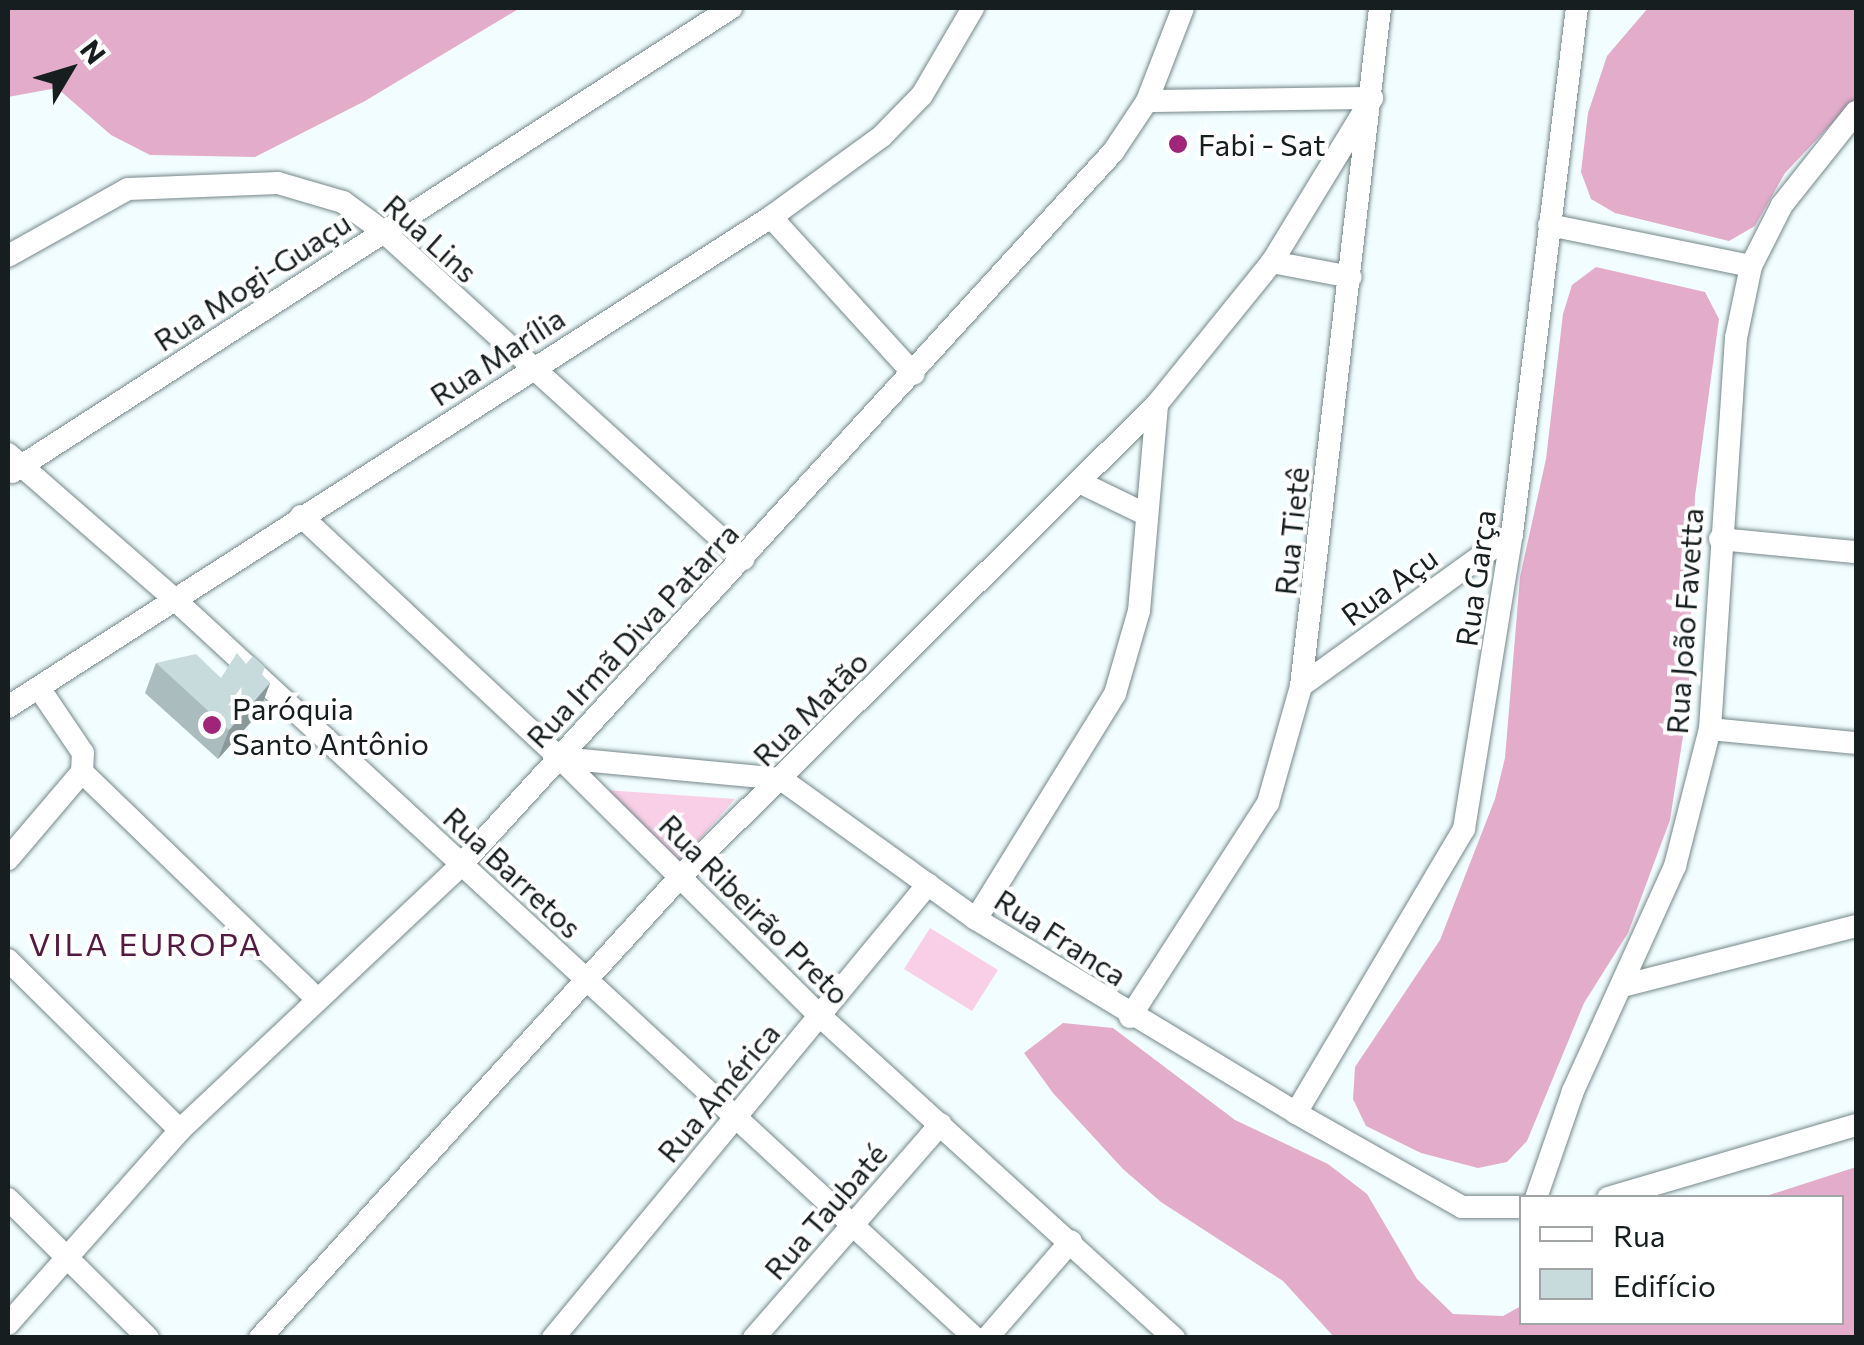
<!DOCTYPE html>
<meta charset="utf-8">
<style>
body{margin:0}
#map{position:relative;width:1864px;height:1345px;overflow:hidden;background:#f1fdfe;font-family:Commissioner,sans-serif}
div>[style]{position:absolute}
.green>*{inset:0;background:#f9cfe7}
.forest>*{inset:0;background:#e3accb}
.roads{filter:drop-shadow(0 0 2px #758789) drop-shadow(0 0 2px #758789)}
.minor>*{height:22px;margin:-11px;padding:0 11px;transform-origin:11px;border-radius:11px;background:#fff}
.wall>*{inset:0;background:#abbcbe}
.shaded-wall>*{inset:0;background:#8b999b}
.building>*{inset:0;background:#c7dbdd}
.dots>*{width:28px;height:28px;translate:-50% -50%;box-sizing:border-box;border:5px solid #fff;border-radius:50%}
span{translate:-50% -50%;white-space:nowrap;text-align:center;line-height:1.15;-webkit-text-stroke:8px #fff;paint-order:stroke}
.poi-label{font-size:30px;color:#171e1f}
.left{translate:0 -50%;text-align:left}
.street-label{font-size:30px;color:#171e1f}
.neighbourhood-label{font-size:32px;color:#551a41;letter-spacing:2.5px}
.frame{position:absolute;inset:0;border:10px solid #171e1f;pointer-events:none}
.legend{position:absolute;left:1519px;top:1195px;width:325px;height:130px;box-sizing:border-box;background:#fff;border:2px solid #a2a5a5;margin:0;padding:12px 18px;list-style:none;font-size:30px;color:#171e1f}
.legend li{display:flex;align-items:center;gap:20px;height:50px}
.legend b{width:50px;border:2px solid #a2a5a5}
.north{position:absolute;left:20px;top:20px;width:100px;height:100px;-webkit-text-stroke:8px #fff;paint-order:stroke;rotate:52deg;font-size:28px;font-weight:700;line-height:40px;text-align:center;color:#171e1f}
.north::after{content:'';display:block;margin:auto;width:35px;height:45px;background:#171e1f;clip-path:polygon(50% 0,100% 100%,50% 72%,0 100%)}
</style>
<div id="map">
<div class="green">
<i style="clip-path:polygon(605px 790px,735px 799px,680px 861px)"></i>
<i style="clip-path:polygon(930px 928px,998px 970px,972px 1011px,904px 969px)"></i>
</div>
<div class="forest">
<i style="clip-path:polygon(8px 8px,520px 8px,365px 101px,255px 157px,150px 155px,111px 135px,57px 88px,8px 97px)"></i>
<i style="clip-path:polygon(1648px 8px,1856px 8px,1856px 98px,1785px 173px,1755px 226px,1729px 241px,1615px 213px,1591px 199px,1581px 172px,1588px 113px,1607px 56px)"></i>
<i style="clip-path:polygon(1596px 267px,1705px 292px,1719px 319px,1695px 496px,1688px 704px,1670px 820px,1628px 933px,1584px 1003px,1527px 1141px,1507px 1162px,1478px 1168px,1421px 1153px,1366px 1126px,1353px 1099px,1355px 1067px,1440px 940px,1495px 799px,1505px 758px,1520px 577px,1546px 459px,1563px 314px,1572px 285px)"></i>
<i style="clip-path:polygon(1063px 1023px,1113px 1028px,1235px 1120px,1328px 1164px,1367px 1194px,1417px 1279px,1453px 1314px,1503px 1316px,1521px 1306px,1522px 1322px,1842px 1322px,1842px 1198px,1763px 1197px,1856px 1167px,1856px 1337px,1334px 1337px,1283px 1281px,1161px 1202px,1123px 1169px,1053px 1093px,1024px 1053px)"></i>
</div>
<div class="roads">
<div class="minor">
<i style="left:1147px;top:101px;width:225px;rotate:-0.8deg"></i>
<i style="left:771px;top:217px;width:212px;rotate:47.7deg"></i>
<i style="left:1549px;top:225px;width:206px;rotate:11.5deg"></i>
<i style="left:8px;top:256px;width:137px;rotate:-29.2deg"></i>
<i style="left:128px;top:189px;width:150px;rotate:-2.3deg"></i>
<i style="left:278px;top:183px;width:68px;rotate:16.3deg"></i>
<i style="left:343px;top:202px;width:51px;rotate:36.2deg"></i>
<i style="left:384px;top:232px;width:486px;rotate:42.3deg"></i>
<i style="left:1272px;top:262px;width:80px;rotate:10.8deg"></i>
<i style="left:8px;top:454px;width:218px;rotate:41.1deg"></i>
<i style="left:172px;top:597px;width:1093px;rotate:42.7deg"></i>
<i style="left:12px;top:472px;width:856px;rotate:-32.84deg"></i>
<i style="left:1081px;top:483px;width:73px;rotate:25.9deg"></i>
<i style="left:301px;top:516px;width:354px;rotate:43.1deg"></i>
<i style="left:560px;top:758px;width:366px;rotate:44.8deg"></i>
<i style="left:820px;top:1016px;width:479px;rotate:42.3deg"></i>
<i style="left:1720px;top:539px;width:137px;rotate:5.5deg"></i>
<i style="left:1301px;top:686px;width:260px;rotate:-35.8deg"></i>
<i style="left:39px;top:688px;width:78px;rotate:55.9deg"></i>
<i style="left:83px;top:753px;width:19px;rotate:93deg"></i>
<i style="left:8px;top:707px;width:907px;rotate:-32.71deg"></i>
<i style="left:771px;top:217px;width:137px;rotate:-36.1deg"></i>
<i style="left:882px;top:136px;width:57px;rotate:-45.7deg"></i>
<i style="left:922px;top:95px;width:101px;rotate:-59.6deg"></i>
<i style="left:1710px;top:729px;width:147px;rotate:5.5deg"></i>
<i style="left:560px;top:758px;width:222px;rotate:5.4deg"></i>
<i style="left:781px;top:779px;width:240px;rotate:35.7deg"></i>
<i style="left:976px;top:919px;width:374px;rotate:31.2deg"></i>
<i style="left:1296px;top:1113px;width:191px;rotate:29.5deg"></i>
<i style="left:1462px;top:1207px;width:60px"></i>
<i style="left:82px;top:772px;width:325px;rotate:44deg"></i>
<i style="left:8px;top:859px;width:114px;rotate:-49.6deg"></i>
<i style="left:976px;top:919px;width:264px;rotate:-58.3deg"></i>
<i style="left:1115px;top:694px;width:86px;rotate:-73.9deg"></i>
<i style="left:1139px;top:611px;width:208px;rotate:-85deg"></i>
<i style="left:8px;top:960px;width:242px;rotate:44.7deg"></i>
<i style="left:1626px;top:985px;width:237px;rotate:-14.4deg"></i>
<i style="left:1130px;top:1017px;width:255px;rotate:-57.2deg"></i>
<i style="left:1268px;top:803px;width:122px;rotate:-74.2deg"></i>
<i style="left:1301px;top:686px;width:683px;rotate:-83.35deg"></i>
<i style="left:1296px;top:1113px;width:330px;rotate:-59.4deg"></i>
<i style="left:1464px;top:829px;width:299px;rotate:-80.8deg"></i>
<i style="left:1512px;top:534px;width:530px;rotate:-82.96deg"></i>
<i style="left:1536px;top:1198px;width:113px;rotate:-70.9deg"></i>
<i style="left:1573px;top:1091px;width:247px;rotate:-65.6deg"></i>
<i style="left:1675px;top:866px;width:141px;rotate:-75.7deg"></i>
<i style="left:1710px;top:729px;width:392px;rotate:-86.2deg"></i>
<i style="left:1736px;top:338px;width:74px;rotate:-78.2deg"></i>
<i style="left:1751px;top:266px;width:68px;rotate:-63.1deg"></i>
<i style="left:1782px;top:205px;width:119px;rotate:-51.5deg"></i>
<i style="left:1608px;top:1198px;width:259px;rotate:-16.4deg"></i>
<i style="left:8px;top:1199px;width:197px;rotate:44.8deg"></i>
<i style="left:8px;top:1324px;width:259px;rotate:-48.4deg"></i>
<i style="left:180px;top:1130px;width:386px;rotate:-43.3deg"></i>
<i style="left:461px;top:865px;width:966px;rotate:-47.56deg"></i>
<i style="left:1113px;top:152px;width:61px;rotate:-56.3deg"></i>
<i style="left:1147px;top:101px;width:100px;rotate:-68.8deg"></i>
<i style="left:260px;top:1338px;width:624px;rotate:-47.66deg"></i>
<i style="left:680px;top:877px;width:672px;rotate:-44.76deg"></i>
<i style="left:1157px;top:404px;width:183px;rotate:-51deg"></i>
<i style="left:1272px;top:262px;width:192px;rotate:-58.6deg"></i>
<i style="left:553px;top:1338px;width:589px;rotate:-50.44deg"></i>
<i style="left:754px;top:1338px;width:284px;rotate:-48.9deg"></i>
<i style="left:987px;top:1338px;width:128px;rotate:-49.1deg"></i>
</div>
</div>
<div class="wall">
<i style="clip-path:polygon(156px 663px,221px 678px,262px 675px,270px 683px,259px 713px,218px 759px,145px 693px)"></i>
</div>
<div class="shaded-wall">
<i style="clip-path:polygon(270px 683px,259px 713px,218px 759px,229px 730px)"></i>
</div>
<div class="building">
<i style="clip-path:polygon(237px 653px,246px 664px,253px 656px,265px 667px,262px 675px,270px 683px,229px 730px,156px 663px,196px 654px,221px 678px)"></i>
</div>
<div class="dots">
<i style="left:1178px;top:144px;background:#9f247a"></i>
<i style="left:212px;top:725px;background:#9f247a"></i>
</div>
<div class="poi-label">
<span class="left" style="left:1198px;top:144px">Fabi - Sat</span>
<span class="left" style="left:232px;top:725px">Paróquia<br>Santo Antônio</span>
</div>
<div class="street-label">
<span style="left:431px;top:238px;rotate:42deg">Rua Lins</span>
<span style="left:252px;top:281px;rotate:-33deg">Rua Mogi-Guaçu</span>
<span style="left:497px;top:356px;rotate:-33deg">Rua Marília</span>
<span style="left:1291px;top:531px;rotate:-84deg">Rua Tietê</span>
<span style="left:1475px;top:578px;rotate:-82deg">Rua Garça</span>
<span style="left:1389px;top:586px;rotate:-36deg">Rua Açu</span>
<span style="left:1684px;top:621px;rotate:-86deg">Rua João Favetta</span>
<span style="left:632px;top:635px;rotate:-47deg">Rua Irmã Diva Patarra</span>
<span style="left:810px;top:708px;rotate:-45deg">Rua Matão</span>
<span style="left:513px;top:872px;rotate:43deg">Rua Barretos</span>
<span style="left:755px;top:909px;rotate:45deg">Rua Ribeirão Preto</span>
<span style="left:1061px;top:937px;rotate:33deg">Rua Franca</span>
<span style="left:718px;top:1092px;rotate:-50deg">Rua América</span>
<span style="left:825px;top:1211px;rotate:-49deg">Rua Taubaté</span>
</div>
<div class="neighbourhood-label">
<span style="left:146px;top:943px">VILA EUROPA</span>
</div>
<div class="frame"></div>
<ul class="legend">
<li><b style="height:12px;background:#fff"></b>Rua</li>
<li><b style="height:28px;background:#c7dbdd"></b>Edifício</li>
</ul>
<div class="north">N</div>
</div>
